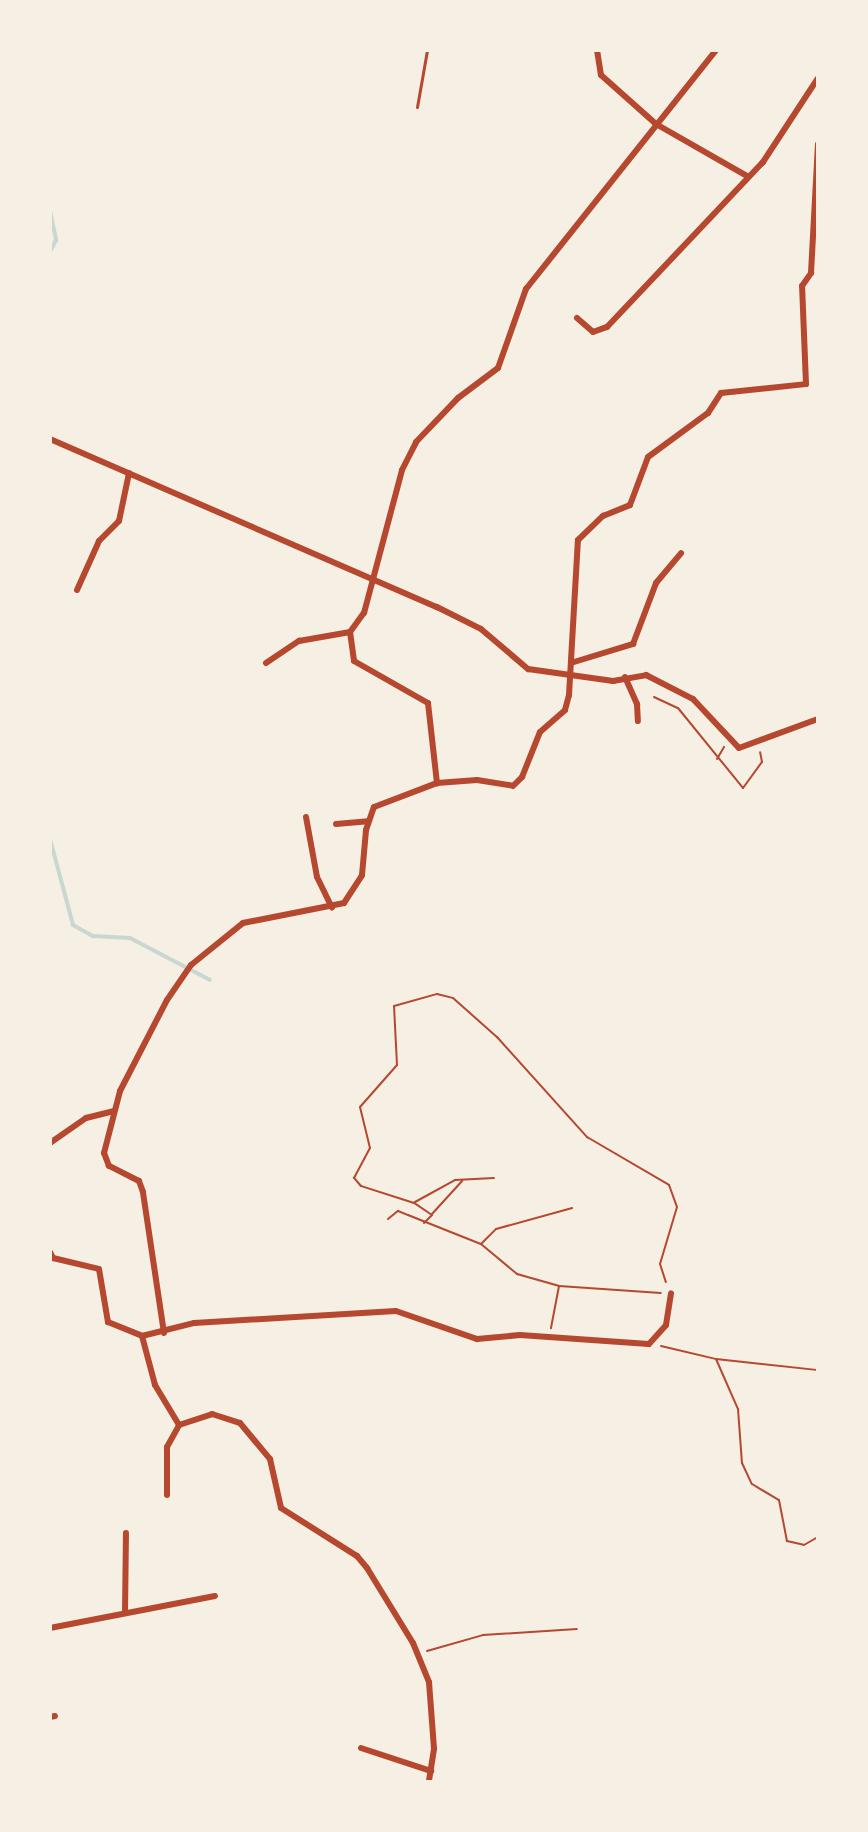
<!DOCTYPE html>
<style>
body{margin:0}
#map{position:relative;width:868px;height:1832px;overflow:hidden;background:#f6efe4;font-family:"Exo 2",sans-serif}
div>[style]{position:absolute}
.stream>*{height:4px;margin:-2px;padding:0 2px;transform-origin:2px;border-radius:2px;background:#c9d6d2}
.path>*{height:2px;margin:-1px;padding:0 1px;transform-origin:1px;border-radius:1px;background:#b5482f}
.service>*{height:3px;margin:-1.5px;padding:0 1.5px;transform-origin:1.5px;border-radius:1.5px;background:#b5482f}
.minor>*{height:6px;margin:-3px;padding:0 3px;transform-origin:3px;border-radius:3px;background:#b5482f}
span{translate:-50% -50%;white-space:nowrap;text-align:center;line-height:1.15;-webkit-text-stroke:6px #f6efe4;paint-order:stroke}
.frame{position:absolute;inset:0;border:52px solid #f6efe4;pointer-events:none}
</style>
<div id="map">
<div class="stream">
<i style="left:50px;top:211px;width:30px;rotate:78deg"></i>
<i style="left:56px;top:240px;width:13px;rotate:117deg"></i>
<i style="left:50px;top:839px;width:89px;rotate:75deg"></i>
<i style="left:73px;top:925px;width:23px;rotate:29deg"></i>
<i style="left:93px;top:936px;width:37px;rotate:3deg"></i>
<i style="left:130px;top:938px;width:90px;rotate:27.7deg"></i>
</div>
<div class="path">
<i style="left:654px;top:697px;width:26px;rotate:25deg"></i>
<i style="left:678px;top:708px;width:103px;rotate:50.9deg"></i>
<i style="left:743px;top:788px;width:32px;rotate:-54deg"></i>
<i style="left:762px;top:762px;width:10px;rotate:-101deg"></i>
<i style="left:717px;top:759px;width:14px;rotate:-60deg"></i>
<i style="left:415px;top:1202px;width:46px;rotate:-28.8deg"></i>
<i style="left:455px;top:1180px;width:39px;rotate:-3deg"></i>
<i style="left:432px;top:1214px;width:45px;rotate:-47.7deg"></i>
<i style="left:388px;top:1219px;width:13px;rotate:-39deg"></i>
<i style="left:398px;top:1211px;width:11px;rotate:22deg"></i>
<i style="left:408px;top:1215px;width:79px;rotate:21.7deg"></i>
<i style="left:481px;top:1244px;width:47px;rotate:39.8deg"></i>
<i style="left:517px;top:1274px;width:44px;rotate:15.9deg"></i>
<i style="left:559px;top:1286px;width:43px;rotate:100.8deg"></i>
<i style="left:424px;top:1223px;width:11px;rotate:-45deg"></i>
<i style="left:432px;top:1215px;width:22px;rotate:-146deg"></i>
<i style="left:414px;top:1203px;width:56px;rotate:-162.2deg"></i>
<i style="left:361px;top:1186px;width:11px;rotate:-131deg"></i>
<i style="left:354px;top:1178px;width:34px;rotate:-62deg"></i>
<i style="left:370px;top:1148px;width:42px;rotate:-103.7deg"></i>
<i style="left:360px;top:1107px;width:56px;rotate:-48.6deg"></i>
<i style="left:397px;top:1065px;width:59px;rotate:-92.9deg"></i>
<i style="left:394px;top:1006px;width:45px;rotate:-15.6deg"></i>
<i style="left:437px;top:994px;width:16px;rotate:14deg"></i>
<i style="left:453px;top:998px;width:59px;rotate:41.6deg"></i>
<i style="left:497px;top:1037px;width:135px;rotate:48deg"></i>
<i style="left:587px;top:1137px;width:95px;rotate:30.3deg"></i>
<i style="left:669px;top:1185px;width:23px;rotate:70deg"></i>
<i style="left:677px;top:1207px;width:59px;rotate:106.6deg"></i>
<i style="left:660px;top:1264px;width:19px;rotate:72deg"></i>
<i style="left:482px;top:1243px;width:20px;rotate:-45deg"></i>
<i style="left:496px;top:1229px;width:79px;rotate:-15.4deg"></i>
<i style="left:559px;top:1286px;width:102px;rotate:3.9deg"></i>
<i style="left:661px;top:1346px;width:57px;rotate:13.3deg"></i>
<i style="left:716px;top:1359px;width:103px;rotate:6.2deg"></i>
<i style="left:716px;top:1359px;width:55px;rotate:66.3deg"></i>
<i style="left:738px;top:1409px;width:54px;rotate:85.8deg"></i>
<i style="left:742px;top:1463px;width:23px;rotate:65deg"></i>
<i style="left:752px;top:1484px;width:31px;rotate:31deg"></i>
<i style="left:779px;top:1500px;width:42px;rotate:79deg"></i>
<i style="left:787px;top:1541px;width:17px;rotate:13deg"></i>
<i style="left:804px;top:1545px;width:16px;rotate:-30deg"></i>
<i style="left:427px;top:1651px;width:58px;rotate:-15.9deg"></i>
<i style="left:483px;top:1635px;width:94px;rotate:-3.7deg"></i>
</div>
<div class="service">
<i style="left:417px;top:107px;width:58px;rotate:-80deg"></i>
</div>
<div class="minor">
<i style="left:597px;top:50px;width:25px;rotate:81deg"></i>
<i style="left:601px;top:75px;width:74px;rotate:41.7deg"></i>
<i style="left:656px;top:124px;width:105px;rotate:29.7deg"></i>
<i style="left:577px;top:318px;width:21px;rotate:41deg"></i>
<i style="left:593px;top:332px;width:15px;rotate:-20deg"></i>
<i style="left:607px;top:327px;width:227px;rotate:-46.6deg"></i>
<i style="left:763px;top:162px;width:100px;rotate:-56.8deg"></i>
<i style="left:50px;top:439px;width:422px;rotate:23.5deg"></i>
<i style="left:437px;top:607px;width:49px;rotate:26.6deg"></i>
<i style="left:481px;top:629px;width:62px;rotate:40.4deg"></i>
<i style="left:528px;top:669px;width:86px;rotate:8deg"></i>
<i style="left:613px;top:681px;width:34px;rotate:-10deg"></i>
<i style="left:646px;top:675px;width:53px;rotate:27.1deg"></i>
<i style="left:693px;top:699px;width:67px;rotate:46.8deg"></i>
<i style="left:739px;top:748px;width:84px;rotate:-20.2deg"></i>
<i style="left:77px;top:590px;width:54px;rotate:-65.8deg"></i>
<i style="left:99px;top:541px;width:28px;rotate:-45deg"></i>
<i style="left:119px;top:521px;width:49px;rotate:-78.2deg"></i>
<i style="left:350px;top:632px;width:29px;rotate:82deg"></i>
<i style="left:354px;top:661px;width:85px;rotate:29.6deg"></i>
<i style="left:428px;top:703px;width:81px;rotate:83.6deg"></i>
<i style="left:574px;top:662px;width:62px;rotate:-17deg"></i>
<i style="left:633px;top:644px;width:65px;rotate:-69.3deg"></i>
<i style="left:656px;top:583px;width:39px;rotate:-50deg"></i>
<i style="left:266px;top:663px;width:40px;rotate:-34deg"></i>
<i style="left:299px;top:641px;width:52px;rotate:-10deg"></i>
<i style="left:350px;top:632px;width:24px;rotate:-54deg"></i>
<i style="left:364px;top:613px;width:148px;rotate:-75.1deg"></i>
<i style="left:402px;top:470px;width:31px;rotate:-63deg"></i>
<i style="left:416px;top:442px;width:61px;rotate:-46.3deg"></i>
<i style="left:458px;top:398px;width:50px;rotate:-36.9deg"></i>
<i style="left:498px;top:368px;width:84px;rotate:-70.5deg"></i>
<i style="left:526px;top:289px;width:305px;rotate:-51.5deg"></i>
<i style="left:625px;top:677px;width:30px;rotate:66deg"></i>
<i style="left:637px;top:704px;width:17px;rotate:87deg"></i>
<i style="left:306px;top:817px;width:61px;rotate:79.6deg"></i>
<i style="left:317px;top:877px;width:34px;rotate:64deg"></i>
<i style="left:336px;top:824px;width:32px;rotate:-5deg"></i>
<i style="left:50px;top:1143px;width:44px;rotate:-34.8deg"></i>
<i style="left:86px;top:1118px;width:29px;rotate:-14deg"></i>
<i style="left:50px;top:1252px;width:7px;rotate:63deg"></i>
<i style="left:53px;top:1258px;width:47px;rotate:13.4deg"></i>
<i style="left:99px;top:1269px;width:54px;rotate:80.4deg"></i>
<i style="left:108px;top:1322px;width:37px;rotate:22deg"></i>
<i style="left:142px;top:1336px;width:51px;rotate:75.1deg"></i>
<i style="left:155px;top:1385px;width:47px;rotate:59deg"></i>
<i style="left:179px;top:1425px;width:35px;rotate:-18deg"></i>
<i style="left:212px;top:1414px;width:29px;rotate:18deg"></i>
<i style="left:240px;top:1423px;width:47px;rotate:50.2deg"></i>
<i style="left:270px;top:1459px;width:50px;rotate:77.3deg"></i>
<i style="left:281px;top:1508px;width:90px;rotate:32.3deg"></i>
<i style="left:357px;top:1556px;width:16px;rotate:50deg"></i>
<i style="left:367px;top:1568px;width:88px;rotate:58.5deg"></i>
<i style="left:413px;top:1643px;width:42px;rotate:67.7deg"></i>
<i style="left:429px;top:1682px;width:67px;rotate:85.7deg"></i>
<i style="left:434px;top:1749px;width:33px;rotate:99deg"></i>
<i style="left:164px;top:1333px;width:143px;rotate:-98.5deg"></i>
<i style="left:143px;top:1192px;width:12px;rotate:-110deg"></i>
<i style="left:139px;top:1181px;width:34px;rotate:-153deg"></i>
<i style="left:109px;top:1166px;width:14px;rotate:-111deg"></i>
<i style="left:104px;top:1153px;width:64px;rotate:-75.5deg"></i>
<i style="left:120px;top:1091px;width:102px;rotate:-62.7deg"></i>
<i style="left:167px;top:1000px;width:42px;rotate:-55.6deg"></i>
<i style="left:191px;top:965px;width:67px;rotate:-38.9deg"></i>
<i style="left:243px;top:923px;width:103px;rotate:-11.2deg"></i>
<i style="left:344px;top:903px;width:33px;rotate:-57deg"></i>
<i style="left:362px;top:875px;width:45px;rotate:-84.9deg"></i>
<i style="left:366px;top:830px;width:24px;rotate:-71deg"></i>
<i style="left:374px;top:807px;width:67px;rotate:-20.9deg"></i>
<i style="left:437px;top:783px;width:40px;rotate:-4.3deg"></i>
<i style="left:477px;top:780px;width:36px;rotate:9deg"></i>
<i style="left:513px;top:786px;width:13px;rotate:-45deg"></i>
<i style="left:522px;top:777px;width:48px;rotate:-68.2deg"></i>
<i style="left:540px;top:732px;width:33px;rotate:-41deg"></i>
<i style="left:565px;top:710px;width:16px;rotate:-75deg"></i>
<i style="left:569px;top:695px;width:155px;rotate:-86.7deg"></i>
<i style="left:578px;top:540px;width:35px;rotate:-44deg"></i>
<i style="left:603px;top:516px;width:29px;rotate:-22deg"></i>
<i style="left:630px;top:505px;width:51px;rotate:-69.4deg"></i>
<i style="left:648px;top:457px;width:74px;rotate:-36.3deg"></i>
<i style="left:708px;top:413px;width:24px;rotate:-57deg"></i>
<i style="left:721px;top:393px;width:85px;rotate:-6deg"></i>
<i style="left:806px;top:384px;width:98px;rotate:-92.3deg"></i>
<i style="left:802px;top:286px;width:16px;rotate:-55deg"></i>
<i style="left:811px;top:273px;width:129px;rotate:-86.9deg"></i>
<i style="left:142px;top:1336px;width:54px;rotate:-14deg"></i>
<i style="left:194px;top:1323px;width:202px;rotate:-3.4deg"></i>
<i style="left:396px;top:1311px;width:86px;rotate:19.1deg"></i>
<i style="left:477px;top:1339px;width:43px;rotate:-5.3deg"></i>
<i style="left:520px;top:1335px;width:129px;rotate:4deg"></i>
<i style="left:649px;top:1344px;width:25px;rotate:-48deg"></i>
<i style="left:666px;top:1325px;width:32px;rotate:-81deg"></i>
<i style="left:167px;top:1495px;width:48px;rotate:-90deg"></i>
<i style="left:167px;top:1447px;width:25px;rotate:-61deg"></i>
<i style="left:125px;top:1613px;width:80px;rotate:-89.3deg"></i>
<i style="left:50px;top:1628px;width:168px;rotate:-11deg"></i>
<i style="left:50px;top:1717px;width:5px;rotate:-11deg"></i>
<i style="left:361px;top:1748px;width:74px;rotate:18.2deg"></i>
</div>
<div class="frame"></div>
</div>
